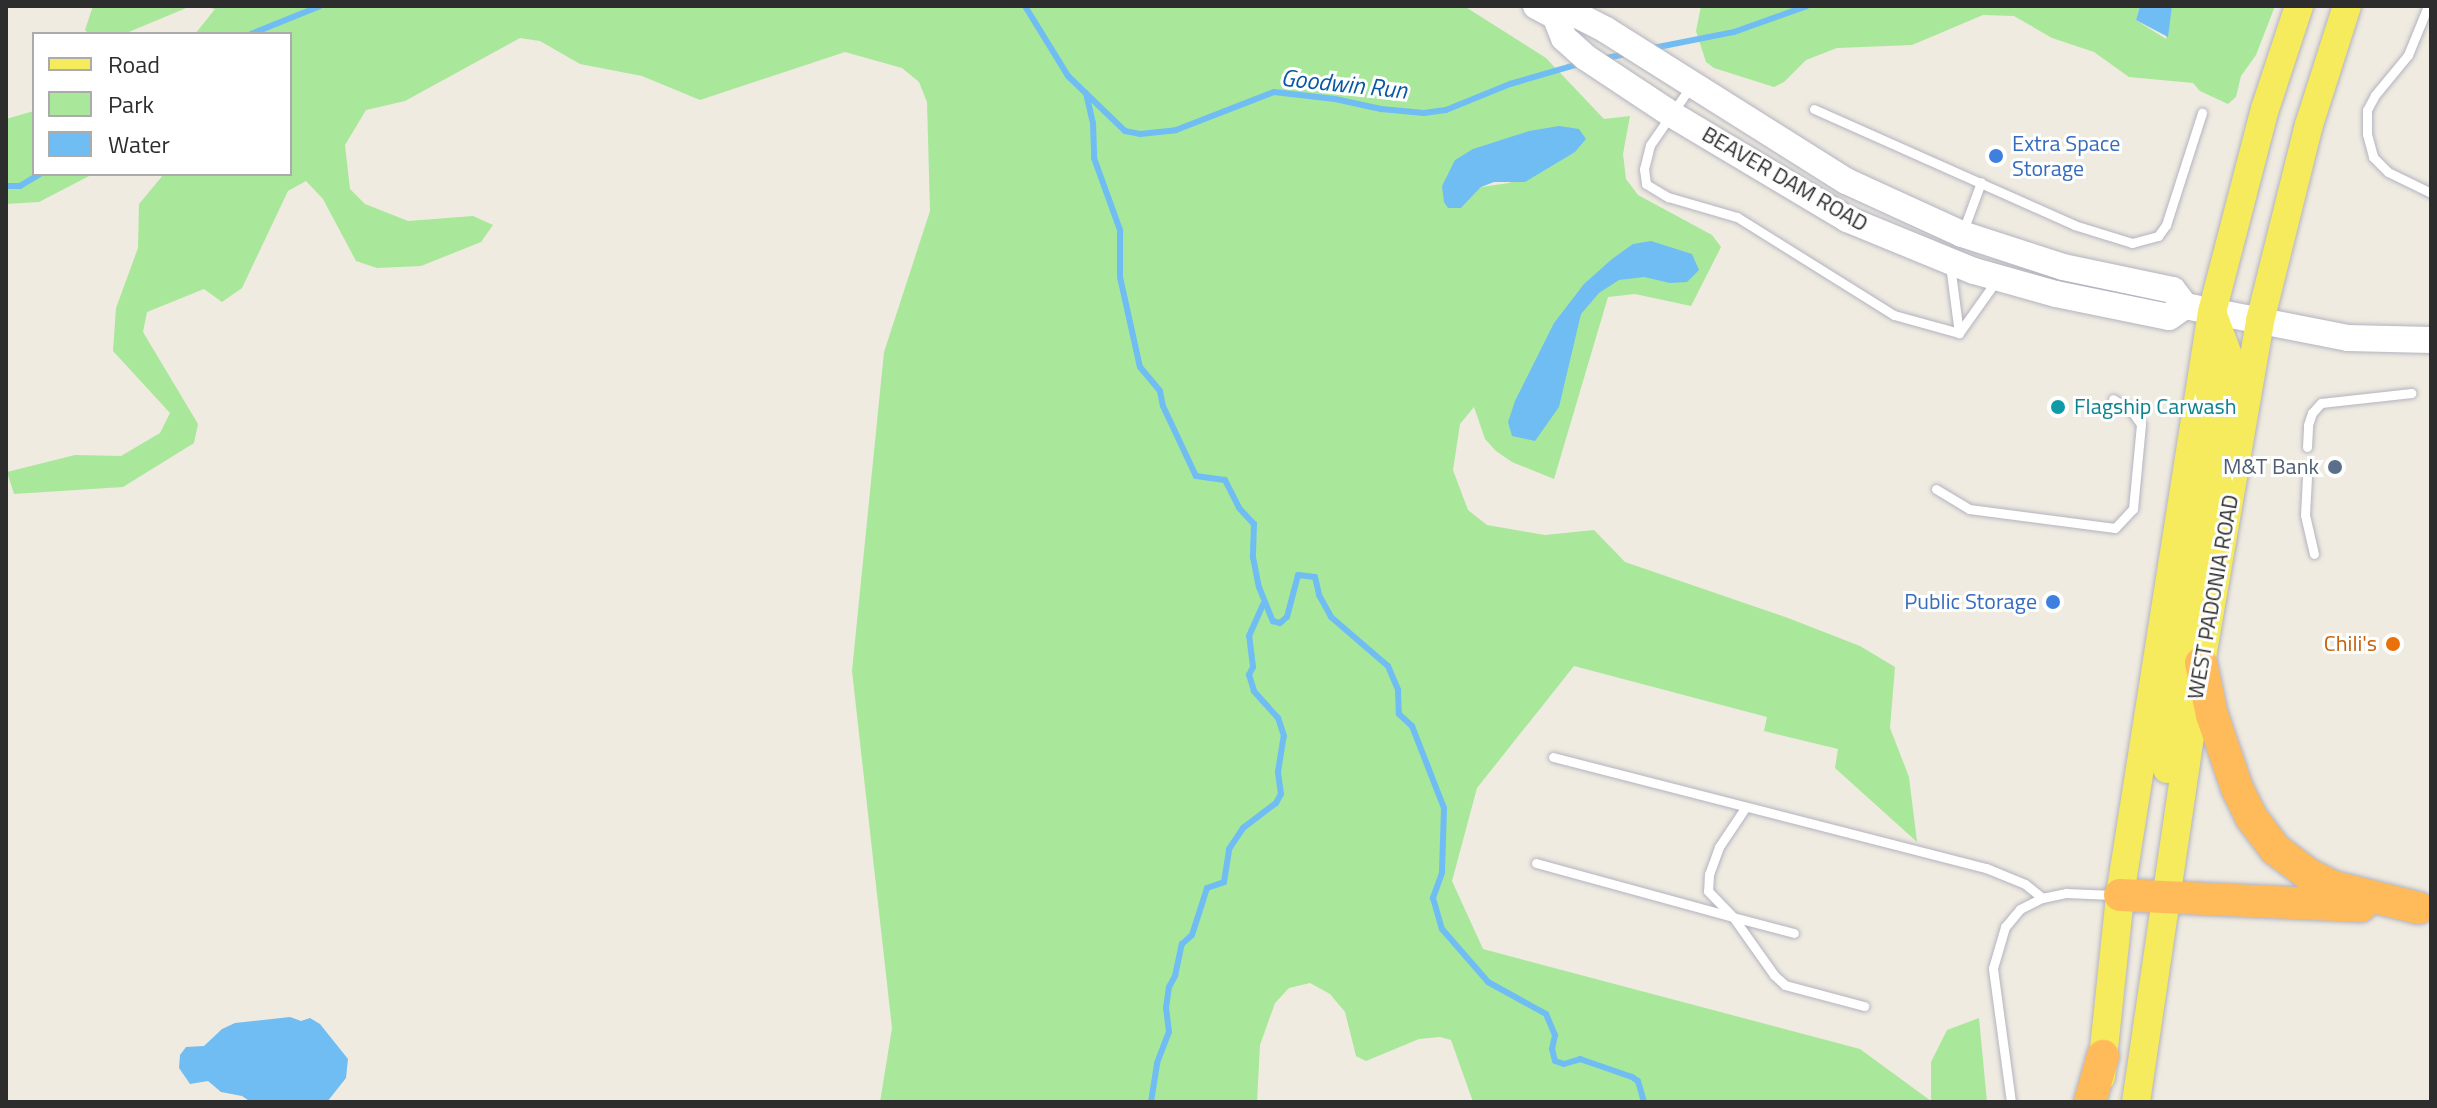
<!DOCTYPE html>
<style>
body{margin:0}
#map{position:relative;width:2437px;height:1108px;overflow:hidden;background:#efebe0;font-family:"Titillium Web",sans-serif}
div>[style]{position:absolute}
.green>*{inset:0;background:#a9e79b}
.water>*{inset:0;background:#70bdf4}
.stream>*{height:6px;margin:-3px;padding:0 3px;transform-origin:3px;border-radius:3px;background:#70bdf4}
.roads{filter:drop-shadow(0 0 2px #b3b3c1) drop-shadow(0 0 2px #b3b3c1)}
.lane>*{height:9px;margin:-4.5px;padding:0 4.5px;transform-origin:4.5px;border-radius:4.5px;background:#fff}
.secondary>*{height:26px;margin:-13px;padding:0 13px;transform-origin:13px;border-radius:13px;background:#fff}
.primary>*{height:28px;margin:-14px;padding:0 14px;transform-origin:14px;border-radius:14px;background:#f6ea5d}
.highway>*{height:32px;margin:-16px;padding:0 16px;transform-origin:16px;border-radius:16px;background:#ffbb5a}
.dots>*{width:22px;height:22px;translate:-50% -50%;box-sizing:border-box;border:4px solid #fff;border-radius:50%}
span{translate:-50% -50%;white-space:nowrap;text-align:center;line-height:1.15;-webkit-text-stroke:6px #fff;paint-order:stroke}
.shop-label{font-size:22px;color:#366cbe}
.left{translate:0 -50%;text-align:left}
.right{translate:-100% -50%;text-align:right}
.street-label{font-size:22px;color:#2d2d2d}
.culture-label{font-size:22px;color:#0d838f}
.service-label{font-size:22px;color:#4e5e75}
.food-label{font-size:22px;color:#c56008}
.water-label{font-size:24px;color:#0858a6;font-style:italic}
.frame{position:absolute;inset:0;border:8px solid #2d2d2d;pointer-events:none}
.legend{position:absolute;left:32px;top:32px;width:260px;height:144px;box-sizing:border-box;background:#fff;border:2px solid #ababab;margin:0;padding:10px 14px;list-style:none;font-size:24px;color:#2d2d2d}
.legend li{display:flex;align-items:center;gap:16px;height:40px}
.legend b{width:40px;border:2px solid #ababab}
</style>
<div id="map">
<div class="green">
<i style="clip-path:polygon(93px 6px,191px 6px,124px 34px,89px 34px,85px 30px)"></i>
<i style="clip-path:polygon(evenodd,202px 6px,1464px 6px,1546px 58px,1604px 119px,1630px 116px,1623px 154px,1626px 179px,1638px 195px,1712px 235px,1721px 247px,1691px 306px,1635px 294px,1608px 297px,1554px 479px,1512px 462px,1496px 451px,1485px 439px,1474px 407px,1460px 424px,1453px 470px,1468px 510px,1487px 525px,1545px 535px,1594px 530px,1625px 562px,1788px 618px,1860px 646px,1895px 667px,1890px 728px,1909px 777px,1917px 842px,1835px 768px,1838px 749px,1764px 731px,1767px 717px,1574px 666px,1477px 788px,1452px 881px,1483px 949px,1860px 1049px,1931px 1101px,1931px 1062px,1947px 1030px,1979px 1018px,1987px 1102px,1473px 1102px,1451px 1040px,1440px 1037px,1419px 1039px,1366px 1061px,1356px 1056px,1345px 1012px,1330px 994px,1310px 983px,1289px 988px,1275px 1003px,1260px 1045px,1257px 1102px,880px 1102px,892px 1028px,852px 671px,884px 352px,930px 211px,927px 102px,919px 82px,902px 68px,845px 52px,700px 100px,642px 76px,580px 64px,540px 41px,520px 38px,405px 101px,366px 110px,345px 145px,350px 189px,365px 204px,408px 221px,473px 216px,493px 225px,481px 242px,421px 266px,377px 268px,356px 261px,323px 199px,306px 181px,288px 191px,242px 288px,222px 302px,204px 289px,147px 312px,143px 332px,198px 424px,194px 443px,123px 487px,14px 494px,7px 472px,75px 455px,121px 456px,160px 433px,170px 413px,113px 351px,116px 308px,138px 248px,139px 204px,164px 174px,290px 174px,290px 34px,195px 34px,215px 9px,202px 6px,1529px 131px,1575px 152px,1509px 183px,1481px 187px,1461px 208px,1506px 140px,1529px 131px)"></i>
<i style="clip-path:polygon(1701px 6px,2140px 6px,2136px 20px,2166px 39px,2172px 6px,2275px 6px,2256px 55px,2241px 76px,2236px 97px,2228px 104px,2200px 91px,2193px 83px,2129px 77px,2094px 52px,2052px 38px,2014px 16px,1983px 15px,1912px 45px,1837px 48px,1806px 60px,1784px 82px,1774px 87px,1714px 68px,1706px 62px,1696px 31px)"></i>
<i style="clip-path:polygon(34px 111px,34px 174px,93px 174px,39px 202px,6px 204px,6px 119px)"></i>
</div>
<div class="water">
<i style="clip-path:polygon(2140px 6px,2172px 6px,2168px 37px,2136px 20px)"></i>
<i style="clip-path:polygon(1559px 126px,1579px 129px,1586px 139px,1575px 152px,1525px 182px,1494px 182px,1481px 187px,1461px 208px,1448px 208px,1444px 202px,1442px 186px,1455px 160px,1473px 149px,1529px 131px)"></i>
<i style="clip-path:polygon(1651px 241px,1692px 254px,1699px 270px,1687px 282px,1670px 283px,1644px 277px,1619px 280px,1599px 293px,1581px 314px,1559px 407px,1535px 441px,1512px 436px,1508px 422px,1515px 401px,1554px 323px,1584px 284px,1612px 259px,1633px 244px)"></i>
<i style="clip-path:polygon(290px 1017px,301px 1021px,310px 1018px,320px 1024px,348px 1059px,346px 1078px,327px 1102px,251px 1102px,242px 1096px,221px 1092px,208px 1081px,190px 1084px,179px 1068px,180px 1055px,186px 1047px,204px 1046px,222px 1029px,235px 1023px)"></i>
</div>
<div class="stream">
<i style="left:1025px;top:6px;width:82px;rotate:58.4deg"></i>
<i style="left:1068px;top:76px;width:79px;rotate:44deg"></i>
<i style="left:1125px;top:131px;width:15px;rotate:11deg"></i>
<i style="left:1140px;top:134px;width:36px;rotate:-6deg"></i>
<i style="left:1176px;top:130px;width:105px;rotate:-21.2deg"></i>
<i style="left:1274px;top:92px;width:61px;rotate:6.5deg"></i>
<i style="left:1335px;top:99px;width:47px;rotate:12.3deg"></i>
<i style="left:1381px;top:109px;width:43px;rotate:5.3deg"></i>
<i style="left:1424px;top:113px;width:22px;rotate:-8deg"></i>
<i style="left:1446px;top:110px;width:69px;rotate:-22.1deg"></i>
<i style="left:1510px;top:84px;width:72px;rotate:-16.2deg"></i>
<i style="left:251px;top:34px;width:74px;rotate:-22.1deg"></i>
<i style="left:1653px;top:48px;width:83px;rotate:-11.2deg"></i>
<i style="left:1734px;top:32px;width:77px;rotate:-19.6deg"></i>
<i style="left:1602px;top:59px;width:25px;rotate:-12deg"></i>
<i style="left:1086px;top:93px;width:31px;rotate:77deg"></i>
<i style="left:1093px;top:123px;width:35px;rotate:88deg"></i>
<i style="left:1094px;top:158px;width:77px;rotate:70.1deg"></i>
<i style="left:1120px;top:230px;width:47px;rotate:90deg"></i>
<i style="left:1120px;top:277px;width:92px;rotate:77.5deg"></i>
<i style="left:1140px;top:367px;width:31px;rotate:50deg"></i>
<i style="left:1160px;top:391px;width:15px;rotate:79deg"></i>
<i style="left:1163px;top:406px;width:77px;rotate:64.8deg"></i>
<i style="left:1196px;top:476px;width:29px;rotate:8deg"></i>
<i style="left:1225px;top:480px;width:31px;rotate:63deg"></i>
<i style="left:1239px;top:508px;width:22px;rotate:47deg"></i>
<i style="left:1254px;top:524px;width:33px;rotate:92deg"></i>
<i style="left:1253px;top:557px;width:31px;rotate:79deg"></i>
<i style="left:1259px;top:587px;width:37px;rotate:68deg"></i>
<i style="left:1273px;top:621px;width:7px;rotate:16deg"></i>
<i style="left:1280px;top:623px;width:9px;rotate:-41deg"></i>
<i style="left:1287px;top:617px;width:43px;rotate:-75.3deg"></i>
<i style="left:1298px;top:575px;width:17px;rotate:7deg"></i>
<i style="left:1315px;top:577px;width:18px;rotate:77deg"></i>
<i style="left:1319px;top:595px;width:25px;rotate:61deg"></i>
<i style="left:1331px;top:617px;width:75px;rotate:40.7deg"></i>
<i style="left:1388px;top:666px;width:26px;rotate:67deg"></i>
<i style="left:1398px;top:690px;width:24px;rotate:88deg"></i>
<i style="left:1399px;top:714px;width:18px;rotate:43deg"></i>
<i style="left:1412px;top:726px;width:88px;rotate:68.7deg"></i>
<i style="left:1444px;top:808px;width:65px;rotate:91.8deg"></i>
<i style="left:1442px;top:873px;width:27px;rotate:110deg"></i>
<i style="left:1433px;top:898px;width:32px;rotate:74deg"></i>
<i style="left:1442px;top:929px;width:70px;rotate:49deg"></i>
<i style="left:1488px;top:982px;width:66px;rotate:28.9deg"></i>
<i style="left:1546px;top:1014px;width:23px;rotate:67deg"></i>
<i style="left:1555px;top:1035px;width:14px;rotate:102deg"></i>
<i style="left:1552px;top:1049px;width:12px;rotate:76deg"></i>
<i style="left:1555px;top:1061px;width:9px;rotate:18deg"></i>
<i style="left:1564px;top:1064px;width:17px;rotate:-17deg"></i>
<i style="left:1580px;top:1059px;width:55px;rotate:19.1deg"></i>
<i style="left:1632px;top:1077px;width:7px;rotate:34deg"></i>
<i style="left:1638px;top:1081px;width:22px;rotate:74deg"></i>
<i style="left:6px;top:186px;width:14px"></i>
<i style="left:20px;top:186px;width:23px;rotate:-31deg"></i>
<i style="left:1151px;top:1102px;width:39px;rotate:-81deg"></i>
<i style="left:1157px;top:1063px;width:33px;rotate:-69deg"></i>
<i style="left:1169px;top:1032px;width:24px;rotate:-97deg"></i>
<i style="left:1166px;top:1008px;width:21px;rotate:-82deg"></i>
<i style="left:1169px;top:987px;width:13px;rotate:-61deg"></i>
<i style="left:1175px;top:976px;width:33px;rotate:-78deg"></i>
<i style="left:1182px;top:944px;width:13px;rotate:-42deg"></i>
<i style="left:1192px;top:935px;width:49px;rotate:-72.3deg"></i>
<i style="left:1207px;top:888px;width:18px;rotate:-19deg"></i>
<i style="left:1224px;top:882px;width:33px;rotate:-81deg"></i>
<i style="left:1229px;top:849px;width:25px;rotate:-56deg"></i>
<i style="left:1243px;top:828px;width:41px;rotate:-37.1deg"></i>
<i style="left:1276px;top:803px;width:10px;rotate:-61deg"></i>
<i style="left:1281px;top:794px;width:22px;rotate:-98deg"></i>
<i style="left:1278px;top:772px;width:36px;rotate:-81deg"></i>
<i style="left:1284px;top:736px;width:19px;rotate:-108deg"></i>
<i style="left:1278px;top:718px;width:36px;rotate:-132deg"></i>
<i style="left:1254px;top:691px;width:17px;rotate:-107deg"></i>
<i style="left:1249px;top:675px;width:9px;rotate:-63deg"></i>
<i style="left:1253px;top:667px;width:31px;rotate:-97deg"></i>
<i style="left:1249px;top:636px;width:35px;rotate:-66deg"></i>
</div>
<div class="roads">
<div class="lane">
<i style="left:2428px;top:6px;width:53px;rotate:112.2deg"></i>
<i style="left:2408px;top:55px;width:52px;rotate:129.5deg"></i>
<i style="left:2375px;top:95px;width:17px;rotate:118deg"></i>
<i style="left:2367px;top:110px;width:24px;rotate:90deg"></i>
<i style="left:2367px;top:134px;width:24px;rotate:75deg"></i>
<i style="left:2373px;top:157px;width:21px;rotate:45deg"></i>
<i style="left:2388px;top:172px;width:48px;rotate:26deg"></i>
<i style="left:1691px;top:86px;width:72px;rotate:124.8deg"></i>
<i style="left:1650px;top:145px;width:25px;rotate:104deg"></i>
<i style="left:1644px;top:169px;width:15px;rotate:82deg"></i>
<i style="left:1646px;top:184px;width:26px;rotate:31deg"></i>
<i style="left:1668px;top:197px;width:72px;rotate:16.2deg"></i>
<i style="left:1737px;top:217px;width:185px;rotate:32deg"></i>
<i style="left:1894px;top:315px;width:67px;rotate:15.5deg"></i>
<i style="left:1814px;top:109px;width:285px;rotate:24deg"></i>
<i style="left:2074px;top:225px;width:61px;rotate:17.2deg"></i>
<i style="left:2132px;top:243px;width:27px;rotate:-15deg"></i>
<i style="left:2158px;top:236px;width:14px;rotate:-54deg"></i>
<i style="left:2166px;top:225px;width:118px;rotate:-72.2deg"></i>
<i style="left:1963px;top:231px;width:52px;rotate:-69.8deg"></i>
<i style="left:1950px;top:265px;width:69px;rotate:82.5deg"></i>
<i style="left:1959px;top:333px;width:64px;rotate:-54.6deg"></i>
<i style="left:2307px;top:447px;width:22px;rotate:-87deg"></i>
<i style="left:2308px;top:425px;width:13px;rotate:-72deg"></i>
<i style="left:2312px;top:413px;width:13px;rotate:-48deg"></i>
<i style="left:2321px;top:403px;width:91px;rotate:-6.3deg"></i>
<i style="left:2307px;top:477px;width:38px;rotate:93deg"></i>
<i style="left:2305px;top:515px;width:40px;rotate:77deg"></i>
<i style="left:1936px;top:489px;width:39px;rotate:31deg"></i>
<i style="left:1969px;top:509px;width:147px;rotate:7.4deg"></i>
<i style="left:2115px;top:528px;width:26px;rotate:-47deg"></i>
<i style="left:2133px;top:509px;width:85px;rotate:-84.6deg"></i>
<i style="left:2141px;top:424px;width:17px;rotate:-126deg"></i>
<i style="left:2131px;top:410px;width:21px;rotate:-149deg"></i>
<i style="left:1553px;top:757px;width:447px;rotate:14.4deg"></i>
<i style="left:1986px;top:868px;width:42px;rotate:22.3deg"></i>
<i style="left:2025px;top:884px;width:22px;rotate:39deg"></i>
<i style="left:1745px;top:808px;width:47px;rotate:123.7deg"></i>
<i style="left:1719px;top:847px;width:29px;rotate:110deg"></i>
<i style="left:1709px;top:874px;width:17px;rotate:93deg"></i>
<i style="left:1708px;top:891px;width:36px;rotate:46deg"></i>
<i style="left:1733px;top:917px;width:63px;rotate:14.7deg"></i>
<i style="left:1536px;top:863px;width:204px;rotate:15.3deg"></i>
<i style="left:1733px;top:917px;width:71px;rotate:54.7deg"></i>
<i style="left:1774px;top:975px;width:15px;rotate:42deg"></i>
<i style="left:1785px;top:985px;width:82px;rotate:14.9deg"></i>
<i style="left:2011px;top:1102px;width:135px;rotate:-97.7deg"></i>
<i style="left:1993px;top:968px;width:43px;rotate:-73.7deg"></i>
<i style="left:2005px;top:927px;width:23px;rotate:-50deg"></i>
<i style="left:2020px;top:909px;width:25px;rotate:-27deg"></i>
<i style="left:2042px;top:898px;width:25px;rotate:-12deg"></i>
<i style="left:2066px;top:893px;width:47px;rotate:2.4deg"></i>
</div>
<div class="secondary">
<i style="left:1536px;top:6px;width:21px;rotate:28deg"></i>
<i style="left:1555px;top:16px;width:22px;rotate:-3deg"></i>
<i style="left:1577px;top:15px;width:33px;rotate:27deg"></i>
<i style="left:1606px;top:30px;width:284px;rotate:32.2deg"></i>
<i style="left:1846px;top:181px;width:128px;rotate:24.6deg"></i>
<i style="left:1962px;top:234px;width:106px;rotate:18.1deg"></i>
<i style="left:2063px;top:267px;width:112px;rotate:11.8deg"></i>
<i style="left:2173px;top:290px;width:20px;rotate:53deg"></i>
<i style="left:2185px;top:306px;width:166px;rotate:11.1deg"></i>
<i style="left:2348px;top:338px;width:83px;rotate:1.4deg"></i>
<i style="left:1555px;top:16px;width:24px;rotate:68deg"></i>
<i style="left:1564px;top:38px;width:28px;rotate:42deg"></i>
<i style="left:1585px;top:57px;width:103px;rotate:33.5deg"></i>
<i style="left:1671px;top:114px;width:205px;rotate:30.8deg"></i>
<i style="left:1847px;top:219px;width:137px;rotate:22.3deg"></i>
<i style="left:1974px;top:271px;width:85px;rotate:15.7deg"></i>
<i style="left:2056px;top:294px;width:115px;rotate:11.5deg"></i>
<i style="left:2169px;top:317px;width:19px;rotate:-35deg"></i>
</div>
<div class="primary">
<i style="left:2167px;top:769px;width:47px;rotate:-85.1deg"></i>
<i style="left:2171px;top:722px;width:364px;rotate:-80.5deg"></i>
<i style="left:2231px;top:363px;width:51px;rotate:-110.6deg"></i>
<i style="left:2101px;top:1077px;width:183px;rotate:-84deg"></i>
<i style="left:2120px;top:895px;width:590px;rotate:-81.03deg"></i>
<i style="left:2212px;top:312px;width:210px;rotate:-75.4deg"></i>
<i style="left:2265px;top:109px;width:108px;rotate:-71.7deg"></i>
<i style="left:2136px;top:1102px;width:444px;rotate:-81.6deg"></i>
<i style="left:2201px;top:663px;width:347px;rotate:-80.2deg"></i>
<i style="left:2260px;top:321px;width:202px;rotate:-76deg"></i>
<i style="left:2309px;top:125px;width:125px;rotate:-72.3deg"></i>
</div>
<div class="highway">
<i style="left:2201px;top:663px;width:53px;rotate:78.1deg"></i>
<i style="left:2212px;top:715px;width:77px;rotate:71.1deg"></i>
<i style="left:2237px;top:788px;width:32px;rotate:64deg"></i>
<i style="left:2251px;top:817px;width:40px;rotate:53deg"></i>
<i style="left:2275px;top:849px;width:41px;rotate:37.1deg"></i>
<i style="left:2308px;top:874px;width:29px;rotate:27deg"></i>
<i style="left:2334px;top:887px;width:87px;rotate:14deg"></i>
<i style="left:2120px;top:895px;width:241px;rotate:2.6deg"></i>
<i style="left:2090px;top:1102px;width:48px;rotate:-74.2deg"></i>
</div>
</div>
<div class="dots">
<i style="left:1996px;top:156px;background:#3f7fe0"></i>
<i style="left:2058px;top:407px;background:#0f9aa8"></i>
<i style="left:2335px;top:467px;background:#5c6f8a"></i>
<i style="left:2053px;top:602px;background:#3f7fe0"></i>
<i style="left:2393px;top:644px;background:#e8710a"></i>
</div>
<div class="shop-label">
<span class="left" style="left:2012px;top:156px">Extra Space<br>Storage</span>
<span class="right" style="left:2037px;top:602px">Public Storage</span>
</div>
<div class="street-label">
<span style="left:1785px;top:179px;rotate:30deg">BEAVER DAM ROAD</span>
<span style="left:2213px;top:597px;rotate:-80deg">WEST PADONIA ROAD</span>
</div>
<div class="culture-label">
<span class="left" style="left:2074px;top:407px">Flagship Carwash</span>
</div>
<div class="service-label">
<span class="right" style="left:2319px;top:467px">M&amp;T Bank</span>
</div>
<div class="food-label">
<span class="right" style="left:2377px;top:644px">Chili's</span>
</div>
<div class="water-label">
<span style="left:1344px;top:84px;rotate:6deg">Goodwin Run</span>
</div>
<div class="frame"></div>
<ul class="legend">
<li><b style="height:10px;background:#f6ea5d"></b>Road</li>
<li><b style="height:22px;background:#a9e79b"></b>Park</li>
<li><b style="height:22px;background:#70bdf4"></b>Water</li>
</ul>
</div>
